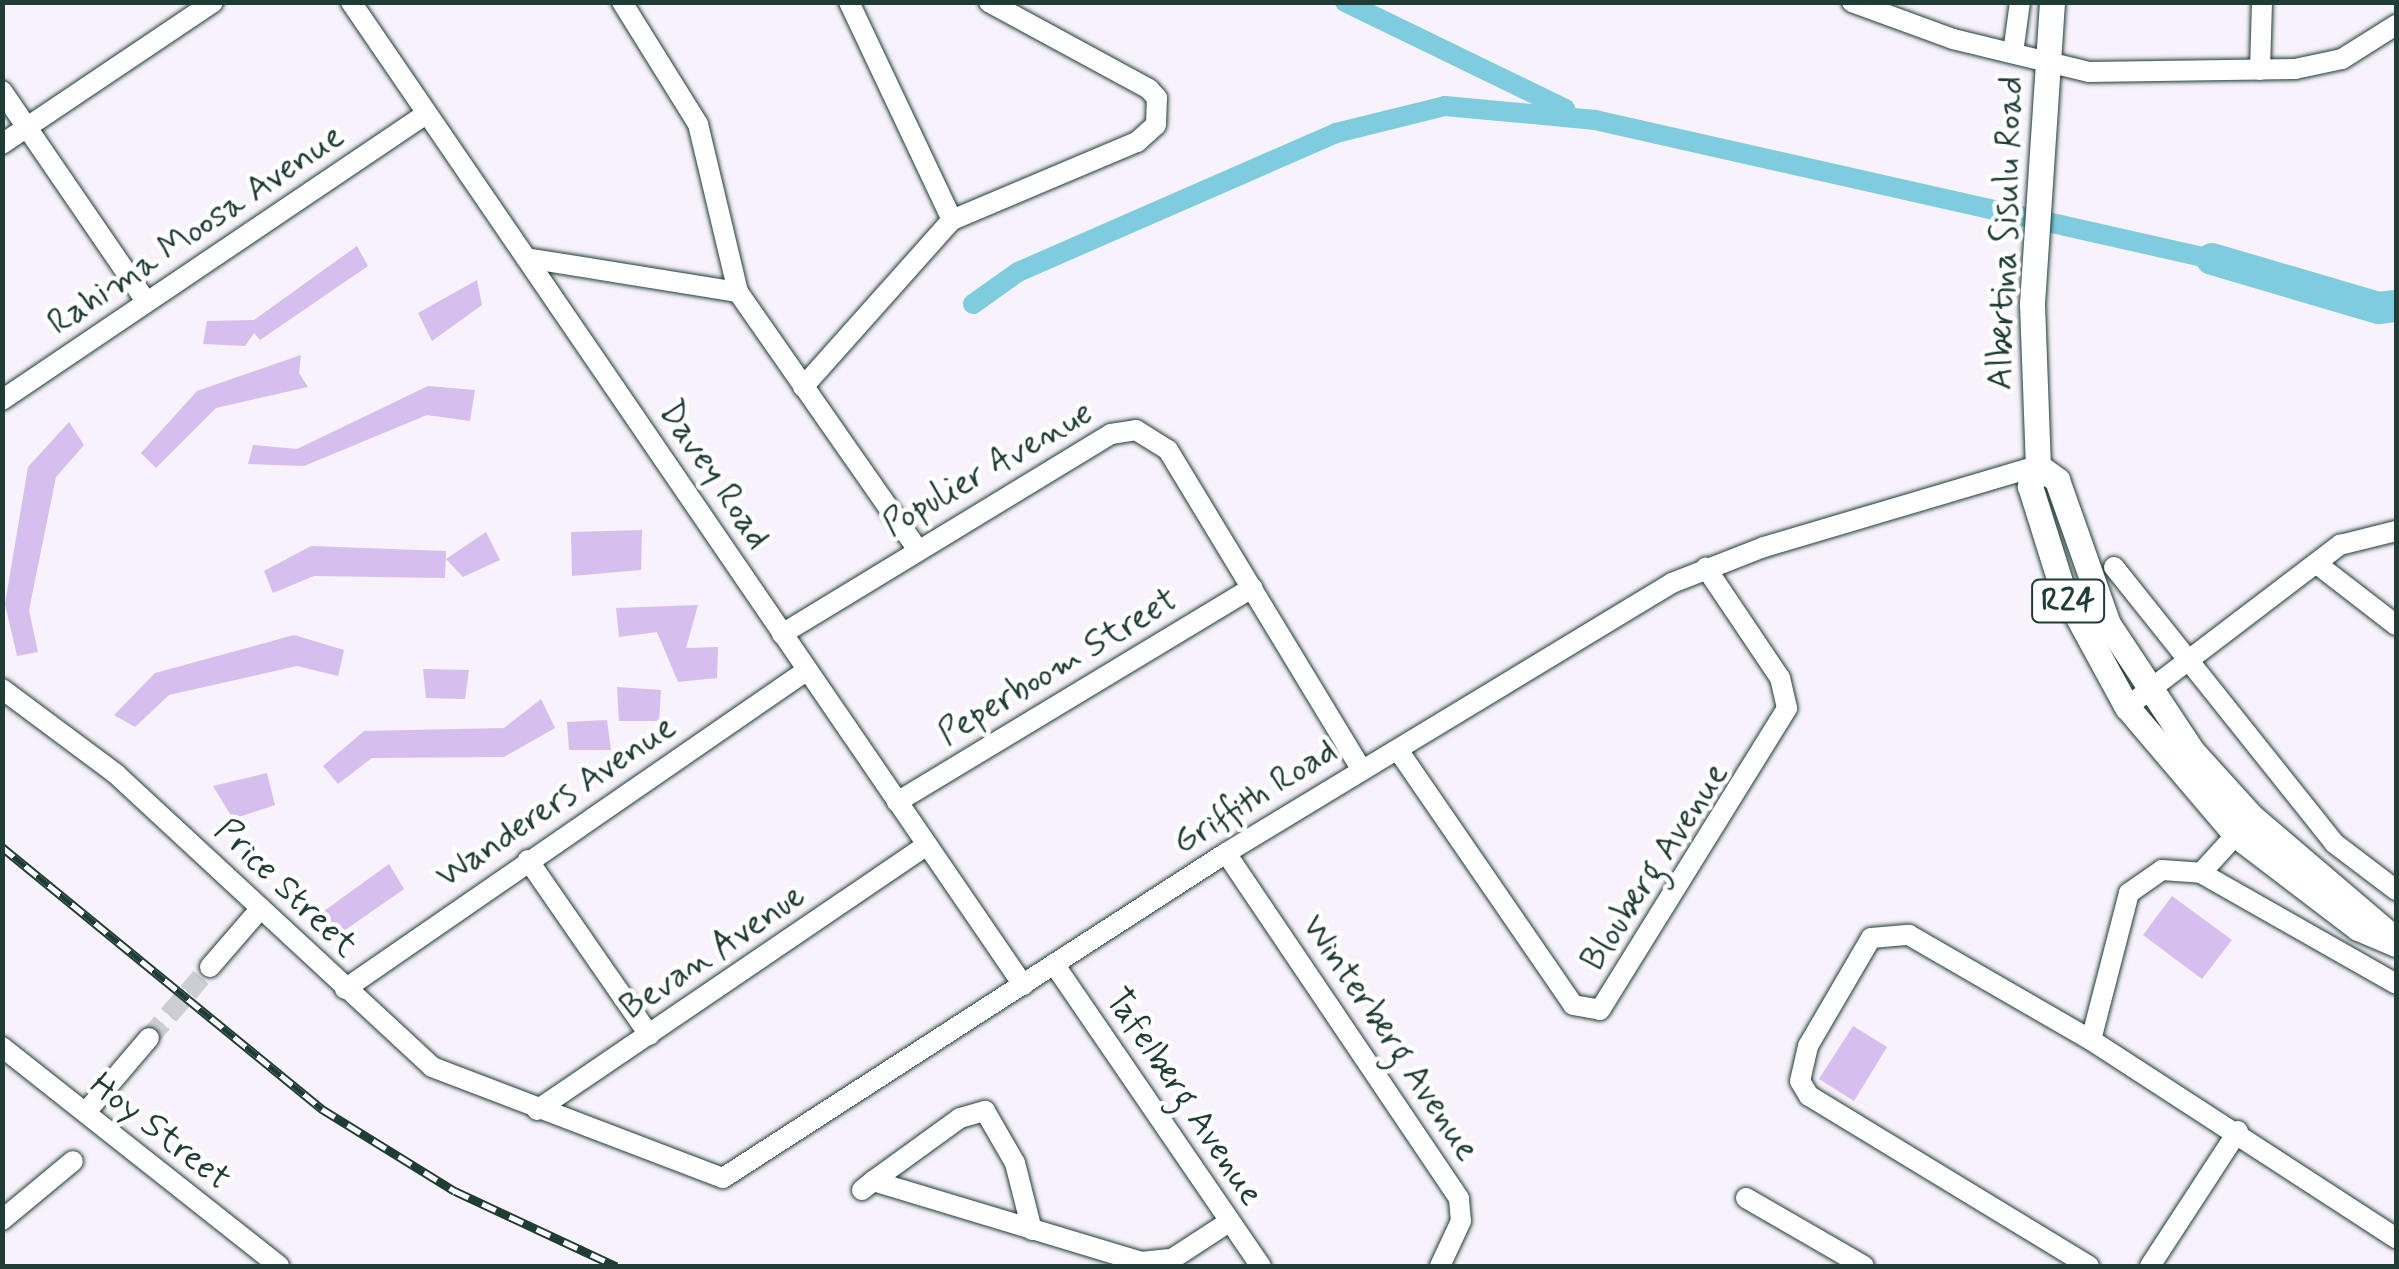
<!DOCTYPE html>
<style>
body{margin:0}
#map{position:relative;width:2399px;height:1269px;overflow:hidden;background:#f7f2fc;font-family:Mynerve,sans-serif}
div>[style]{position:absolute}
.canal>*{height:20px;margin:-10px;padding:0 10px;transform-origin:10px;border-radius:10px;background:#7fccde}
.river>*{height:32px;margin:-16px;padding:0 16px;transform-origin:16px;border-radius:16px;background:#7fccde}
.building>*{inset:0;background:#d6bfee}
.minor-tunnel>*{height:20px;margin-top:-10px;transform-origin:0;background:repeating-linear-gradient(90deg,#ccced4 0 20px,transparent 0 30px)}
.roads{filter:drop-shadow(0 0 2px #1f3d34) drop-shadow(0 0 2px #1f3d34)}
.minor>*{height:20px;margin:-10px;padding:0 10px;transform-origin:10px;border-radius:10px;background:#fff}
.major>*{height:25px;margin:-12.5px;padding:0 12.5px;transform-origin:12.5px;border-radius:12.5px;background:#fff}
.rail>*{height:9px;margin-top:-4.5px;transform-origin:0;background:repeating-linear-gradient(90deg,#fff 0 15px,#1f3d34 0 30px);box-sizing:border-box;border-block:2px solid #1f3d34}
span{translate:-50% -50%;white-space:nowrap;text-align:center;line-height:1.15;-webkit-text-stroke:9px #fff;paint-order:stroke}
.shield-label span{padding:2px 8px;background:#fff;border:2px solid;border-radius:8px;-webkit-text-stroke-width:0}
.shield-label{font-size:32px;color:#1f3d34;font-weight:700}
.street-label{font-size:35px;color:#1f3d34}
.frame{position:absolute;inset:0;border:5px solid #1f3d34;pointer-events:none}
</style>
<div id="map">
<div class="canal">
<i style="left:1345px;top:2px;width:245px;rotate:25.9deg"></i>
<i style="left:973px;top:304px;width:55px;rotate:-35.4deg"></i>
<i style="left:1018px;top:272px;width:347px;rotate:-23.6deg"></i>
<i style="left:1336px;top:133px;width:112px;rotate:-13.9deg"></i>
<i style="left:1445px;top:106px;width:151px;rotate:5.3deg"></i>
<i style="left:1595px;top:120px;width:632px;rotate:12.7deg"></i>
</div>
<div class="river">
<i style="left:2212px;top:259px;width:174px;rotate:16.4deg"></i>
<i style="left:2379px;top:308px;width:17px;rotate:-7deg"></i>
</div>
<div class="building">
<i style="clip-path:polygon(357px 246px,368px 266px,260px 340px,254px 333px,245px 346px,203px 344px,207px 321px,254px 320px)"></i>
<i style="clip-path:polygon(477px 280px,482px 305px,432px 341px,418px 313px)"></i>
<i style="clip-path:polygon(301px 355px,299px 373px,308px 387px,216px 408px,156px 468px,141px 453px,197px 391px)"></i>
<i style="clip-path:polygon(428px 386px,475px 390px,470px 421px,427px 415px,304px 466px,248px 464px,253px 445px,297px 449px)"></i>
<i style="clip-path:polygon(69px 422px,84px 445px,56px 477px,29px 610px,38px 652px,17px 656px,5px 604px,28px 467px)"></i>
<i style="clip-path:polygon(642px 530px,641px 570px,572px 576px,571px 532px)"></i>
<i style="clip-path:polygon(486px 532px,500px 560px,463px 577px,446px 559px)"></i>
<i style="clip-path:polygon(311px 546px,446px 551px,445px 578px,314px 576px,273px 593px,264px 571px)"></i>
<i style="clip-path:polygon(698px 605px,686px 648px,718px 647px,717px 678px,678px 682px,657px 632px,619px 637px,616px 608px)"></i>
<i style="clip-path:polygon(294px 635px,344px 650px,338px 676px,297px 666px,169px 695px,135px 727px,114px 715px,155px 673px)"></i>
<i style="clip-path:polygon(423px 669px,469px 670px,465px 699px,426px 698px)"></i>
<i style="clip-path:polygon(617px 687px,661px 690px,659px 721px,619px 721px)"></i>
<i style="clip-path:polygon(541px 699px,555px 728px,504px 757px,372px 758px,338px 784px,323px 766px,364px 731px,504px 728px)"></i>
<i style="clip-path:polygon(607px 720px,611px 750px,569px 750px,567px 722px)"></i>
<i style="clip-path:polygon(267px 773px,275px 805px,233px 819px,213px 786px)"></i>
<i style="clip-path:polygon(389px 864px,404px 889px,338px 935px,313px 919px)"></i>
<i style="clip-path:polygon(2172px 896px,2232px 940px,2202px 979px,2143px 935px)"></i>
<i style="clip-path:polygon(1853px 1026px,1887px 1047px,1854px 1101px,1819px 1079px)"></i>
</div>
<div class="minor-tunnel">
<i style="left:149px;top:1038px;width:94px;rotate:-49.3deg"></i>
</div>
<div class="roads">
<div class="minor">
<i style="left:351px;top:2px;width:1191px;rotate:55.64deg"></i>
<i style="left:622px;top:2px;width:144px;rotate:58.1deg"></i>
<i style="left:698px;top:124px;width:173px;rotate:76.6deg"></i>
<i style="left:738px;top:292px;width:311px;rotate:55.1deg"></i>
<i style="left:849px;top:2px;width:241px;rotate:64.7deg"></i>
<i style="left:1852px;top:2px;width:108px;rotate:20.1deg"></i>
<i style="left:1953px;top:39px;width:140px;rotate:13.6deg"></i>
<i style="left:2089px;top:72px;width:206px;rotate:-0.8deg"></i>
<i style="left:2295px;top:69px;width:48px;rotate:-12deg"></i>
<i style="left:2342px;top:59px;width:64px;rotate:-32.2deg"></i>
<i style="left:2013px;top:53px;width:51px;rotate:-82.2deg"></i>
<i style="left:2260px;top:70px;width:68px;rotate:-88.3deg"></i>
<i style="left:2px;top:91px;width:255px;rotate:55.6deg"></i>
<i style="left:2px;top:144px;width:254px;rotate:-33.9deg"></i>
<i style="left:526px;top:258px;width:215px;rotate:9.1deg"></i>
<i style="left:803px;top:387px;width:224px;rotate:-48.3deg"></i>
<i style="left:952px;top:220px;width:201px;rotate:-22.9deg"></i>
<i style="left:1137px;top:142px;width:25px;rotate:-42deg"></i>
<i style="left:1156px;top:125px;width:27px;rotate:-88deg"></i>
<i style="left:1157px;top:98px;width:12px;rotate:-132deg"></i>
<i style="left:1149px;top:89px;width:182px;rotate:-151.5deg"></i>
<i style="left:2px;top:400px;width:511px;rotate:-34deg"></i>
<i style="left:2317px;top:564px;width:100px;rotate:37.7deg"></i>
<i style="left:2114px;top:567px;width:353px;rotate:51.4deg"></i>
<i style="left:2334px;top:843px;width:78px;rotate:37.2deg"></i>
<i style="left:782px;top:634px;width:385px;rotate:-31.3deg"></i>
<i style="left:1111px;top:434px;width:25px;rotate:-9deg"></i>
<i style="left:1136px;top:430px;width:38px;rotate:32deg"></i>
<i style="left:1168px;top:450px;width:373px;rotate:58.8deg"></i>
<i style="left:2px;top:689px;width:142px;rotate:36.7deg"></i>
<i style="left:116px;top:774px;width:431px;rotate:42.8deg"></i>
<i style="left:432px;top:1067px;width:311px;rotate:20.9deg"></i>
<i style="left:723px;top:1178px;width:599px;rotate:-32.87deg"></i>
<i style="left:1226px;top:853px;width:521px;rotate:-31.19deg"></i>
<i style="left:1672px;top:583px;width:99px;rotate:-21.4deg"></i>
<i style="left:1764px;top:547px;width:286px;rotate:-16.5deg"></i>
<i style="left:2127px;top:707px;width:268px;rotate:-37.3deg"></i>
<i style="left:2340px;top:545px;width:58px;rotate:-14deg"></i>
<i style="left:1398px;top:750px;width:309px;rotate:55.5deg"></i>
<i style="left:1573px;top:1005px;width:27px;rotate:10deg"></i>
<i style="left:1600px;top:1010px;width:355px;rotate:-58.2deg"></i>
<i style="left:1787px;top:708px;width:31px;rotate:-103deg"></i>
<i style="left:1780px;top:678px;width:133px;rotate:-123.9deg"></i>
<i style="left:897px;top:802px;width:415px;rotate:-31.1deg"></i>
<i style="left:1226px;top:853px;width:417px;rotate:56deg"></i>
<i style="left:1459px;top:1199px;width:22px;rotate:85deg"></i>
<i style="left:1461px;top:1221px;width:50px;rotate:115deg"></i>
<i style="left:528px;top:860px;width:213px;rotate:55.3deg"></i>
<i style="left:2201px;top:873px;width:62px;rotate:-47.6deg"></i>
<i style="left:1054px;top:964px;width:366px;rotate:55.6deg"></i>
<i style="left:210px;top:967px;width:78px;rotate:-49.2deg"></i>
<i style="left:345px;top:989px;width:560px;rotate:-34.6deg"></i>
<i style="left:2091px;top:1040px;width:152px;rotate:-75.5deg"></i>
<i style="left:2129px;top:893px;width:40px;rotate:-34.9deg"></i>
<i style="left:2162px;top:870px;width:39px;rotate:4deg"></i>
<i style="left:2201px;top:873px;width:224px;rotate:29.6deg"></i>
<i style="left:2px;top:1047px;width:353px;rotate:38.3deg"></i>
<i style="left:537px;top:1110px;width:469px;rotate:-34.2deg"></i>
<i style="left:86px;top:1112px;width:97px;rotate:-49.6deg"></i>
<i style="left:873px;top:1181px;width:107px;rotate:-35.9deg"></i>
<i style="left:960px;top:1118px;width:26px;rotate:-16deg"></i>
<i style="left:985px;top:1111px;width:60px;rotate:60deg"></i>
<i style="left:1015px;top:1163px;width:69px;rotate:75.8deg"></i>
<i style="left:862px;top:1190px;width:14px;rotate:-39deg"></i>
<i style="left:873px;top:1181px;width:280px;rotate:16.8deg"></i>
<i style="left:1141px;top:1262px;width:31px;rotate:-6deg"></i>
<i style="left:1172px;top:1259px;width:68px;rotate:-33deg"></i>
<i style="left:1746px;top:1198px;width:136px;rotate:30deg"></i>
<i style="left:2px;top:1220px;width:92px;rotate:-39.7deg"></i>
<i style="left:2089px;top:1266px;width:328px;rotate:-148.7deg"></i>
<i style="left:1809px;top:1096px;width:17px;rotate:-121deg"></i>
<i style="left:1800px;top:1081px;width:36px;rotate:-77deg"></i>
<i style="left:1808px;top:1046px;width:125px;rotate:-59.7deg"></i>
<i style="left:1871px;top:938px;width:38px;rotate:-5deg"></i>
<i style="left:1909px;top:935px;width:210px;rotate:30deg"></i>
<i style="left:2091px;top:1040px;width:364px;rotate:33deg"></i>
<i style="left:2150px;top:1266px;width:161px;rotate:-56.9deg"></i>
</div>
<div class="major">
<i style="left:2052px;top:2px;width:303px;rotate:93.8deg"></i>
<i style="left:2032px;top:304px;width:162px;rotate:87.9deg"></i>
<i style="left:2038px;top:466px;width:22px;rotate:112deg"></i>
<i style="left:2030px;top:486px;width:107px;rotate:72.6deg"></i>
<i style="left:2062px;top:588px;width:136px;rotate:61.4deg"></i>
<i style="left:2127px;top:707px;width:168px;rotate:49.6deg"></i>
<i style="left:2236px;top:835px;width:153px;rotate:37.3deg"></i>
<i style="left:2358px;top:928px;width:41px;rotate:22.8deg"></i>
<i style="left:2038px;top:466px;width:24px;rotate:36deg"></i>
<i style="left:2057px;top:480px;width:153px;rotate:70.5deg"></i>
<i style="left:2108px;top:624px;width:152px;rotate:56.5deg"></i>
<i style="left:2192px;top:751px;width:88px;rotate:47.8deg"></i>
<i style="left:2251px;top:816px;width:191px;rotate:40.5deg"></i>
</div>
</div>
<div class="rail">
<i style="left:2px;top:847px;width:414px;rotate:39.3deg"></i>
<i style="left:322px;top:1109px;width:156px;rotate:31.7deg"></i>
<i style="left:455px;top:1191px;width:178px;rotate:25deg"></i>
</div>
<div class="shield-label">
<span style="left:2068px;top:601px">R24</span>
</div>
<div class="street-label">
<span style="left:196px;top:230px;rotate:-34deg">Rahima Moosa Avenue</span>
<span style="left:2006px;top:233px;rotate:-88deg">Albertina Sisulu Road</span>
<span style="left:988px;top:469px;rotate:-30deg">Populier Avenue</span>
<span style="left:714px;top:475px;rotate:56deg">Davey Road</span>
<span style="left:1058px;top:667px;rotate:-31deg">Peperboom Street</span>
<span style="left:1255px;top:797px;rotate:-32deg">Griffith Road</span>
<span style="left:556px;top:802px;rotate:-34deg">Wanderers Avenue</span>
<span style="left:1655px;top:867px;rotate:-57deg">Blouberg Avenue</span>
<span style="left:286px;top:888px;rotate:44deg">Price Street</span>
<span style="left:713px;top:952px;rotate:-34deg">Bevan Avenue</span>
<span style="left:1390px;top:1038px;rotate:56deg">Winterberg Avenue</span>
<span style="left:1184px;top:1097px;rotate:56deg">Tafelberg Avenue</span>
<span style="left:160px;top:1132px;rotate:38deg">Hoy Street</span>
</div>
<div class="frame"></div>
</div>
